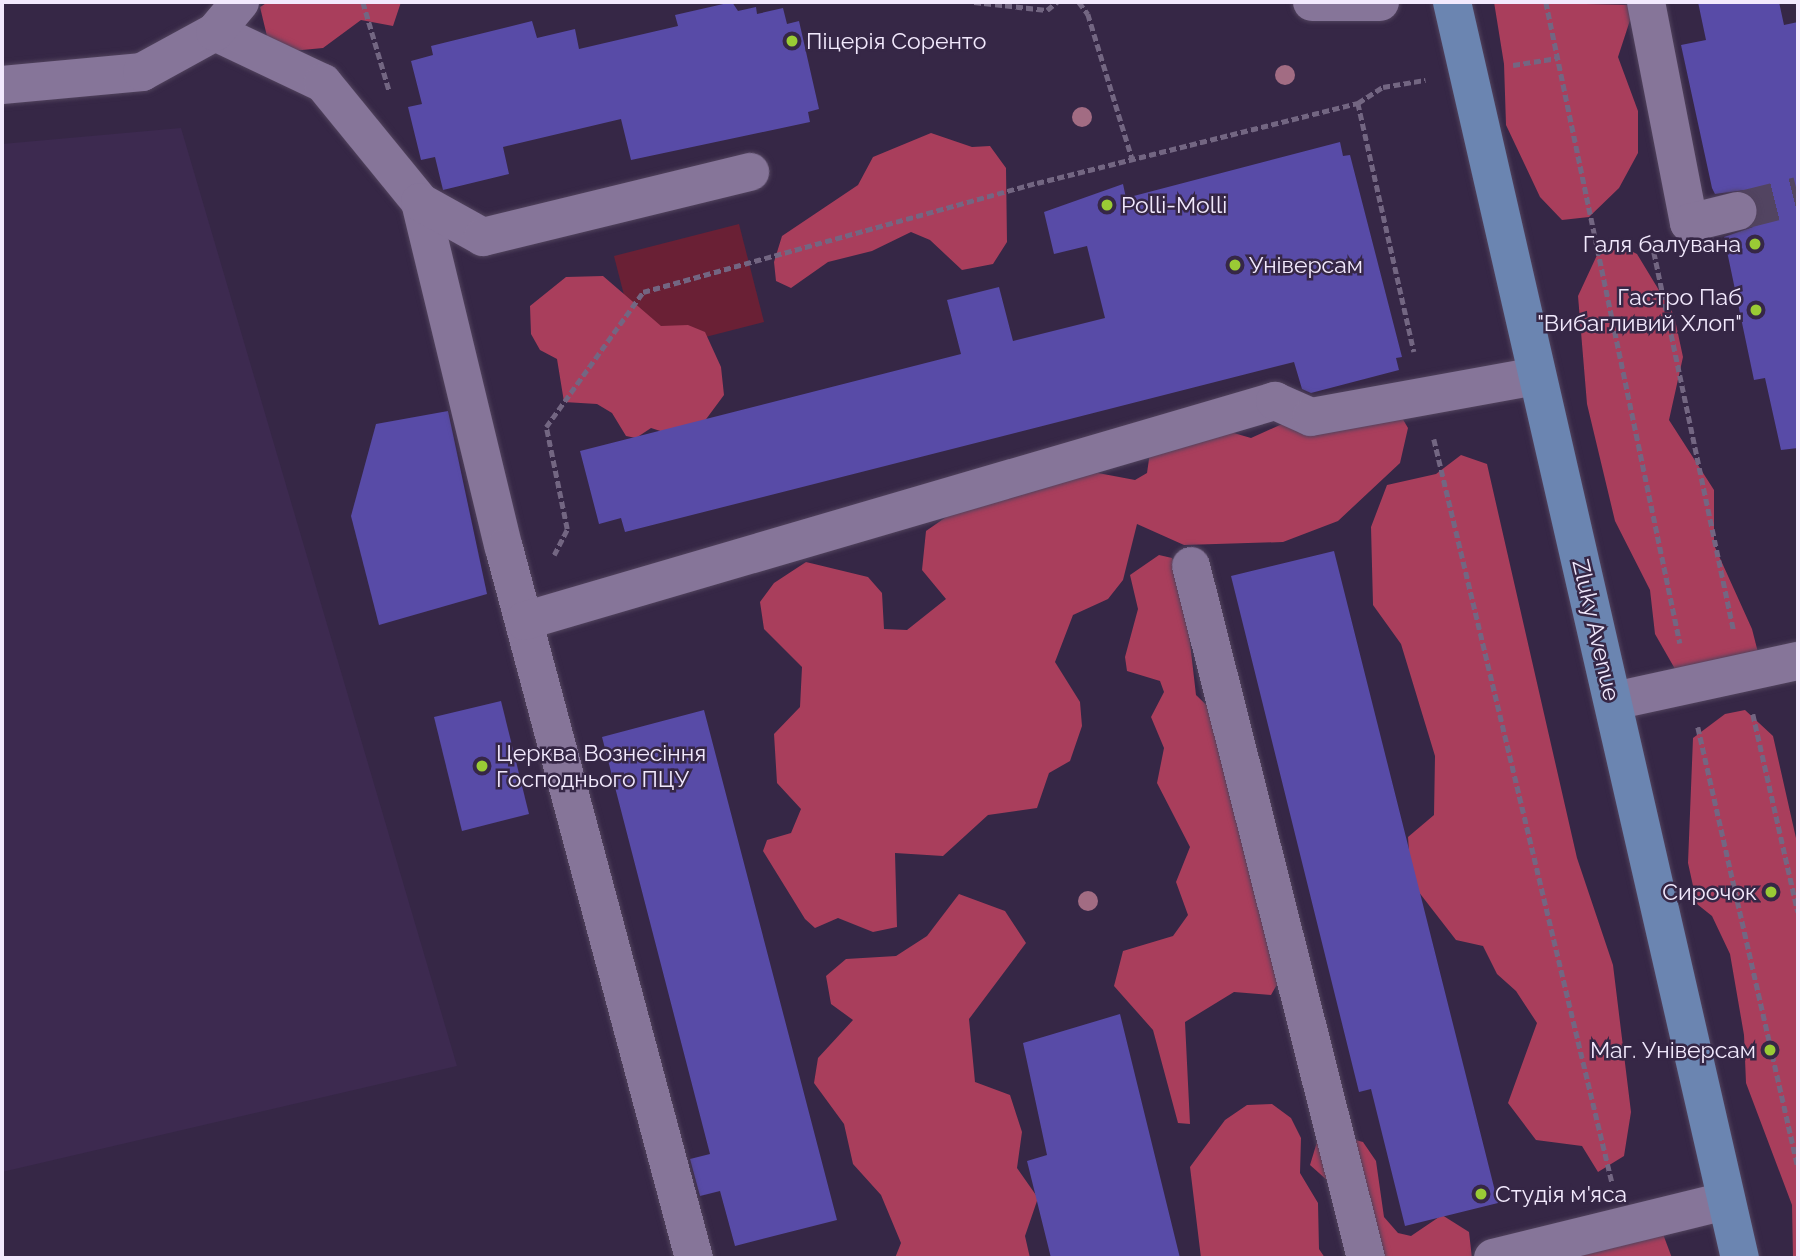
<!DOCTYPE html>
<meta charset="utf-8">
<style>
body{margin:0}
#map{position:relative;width:1800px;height:1260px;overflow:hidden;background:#362746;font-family:Raleway,sans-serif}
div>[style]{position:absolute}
.built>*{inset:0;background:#3d2a50}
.green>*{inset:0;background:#6a2035}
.forest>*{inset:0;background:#a93e5c}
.building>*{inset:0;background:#584ba7}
.minor-tunnel>*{height:38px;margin-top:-19px;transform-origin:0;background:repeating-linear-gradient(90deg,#524461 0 38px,transparent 0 57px)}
.path>*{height:4.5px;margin-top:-2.25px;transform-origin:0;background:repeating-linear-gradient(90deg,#736682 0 7px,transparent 0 10.5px)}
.roads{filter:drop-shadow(0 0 2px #51435d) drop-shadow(0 0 2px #51435d)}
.minor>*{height:38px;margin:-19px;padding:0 19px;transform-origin:19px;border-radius:19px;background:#867599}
.major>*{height:38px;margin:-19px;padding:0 19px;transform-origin:19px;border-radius:19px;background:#6b85b1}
.trees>*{width:20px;height:20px;margin:-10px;border-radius:50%;background:#a26c83}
.dots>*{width:19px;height:19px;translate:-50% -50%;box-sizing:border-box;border:4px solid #362746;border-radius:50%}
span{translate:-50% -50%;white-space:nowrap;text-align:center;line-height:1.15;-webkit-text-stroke:5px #362746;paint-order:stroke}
.poi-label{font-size:23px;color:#f2e9fd}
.left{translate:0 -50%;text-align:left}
.right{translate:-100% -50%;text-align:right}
.street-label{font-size:23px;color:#f2e9fd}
.frame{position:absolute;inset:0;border:4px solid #f2e9fd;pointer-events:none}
</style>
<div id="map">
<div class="built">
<i style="clip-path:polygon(181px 128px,457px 1066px,2px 1172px,2px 144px)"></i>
</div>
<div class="green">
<i style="clip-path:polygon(739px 224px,764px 322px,639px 354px,614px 256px)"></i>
</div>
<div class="forest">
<i style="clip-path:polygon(268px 2px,401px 2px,393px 26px,361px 20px,323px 48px,271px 53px,260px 7px)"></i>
<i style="clip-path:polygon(1494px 2px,1635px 5px,1618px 57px,1638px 111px,1638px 153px,1619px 188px,1589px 217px,1562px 220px,1540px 197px,1506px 125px,1504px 64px)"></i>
<i style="clip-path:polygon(931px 133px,972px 147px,990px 146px,1006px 168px,1007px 242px,993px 264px,962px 270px,930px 240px,911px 232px,872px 251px,828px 262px,791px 288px,776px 281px,774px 262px,782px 236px,858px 185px,873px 157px)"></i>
<i style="clip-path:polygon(1625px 248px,1637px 254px,1674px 315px,1683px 357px,1669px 420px,1714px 490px,1714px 545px,1752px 629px,1763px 672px,1679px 676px,1655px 634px,1650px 590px,1615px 521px,1587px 404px,1578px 296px,1598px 253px)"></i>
<i style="clip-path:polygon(603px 276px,661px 326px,688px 325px,705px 332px,721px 367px,724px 395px,701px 426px,676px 436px,651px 428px,636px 438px,626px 436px,612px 413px,597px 404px,564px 402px,557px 359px,540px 350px,531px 334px,530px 306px,566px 277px)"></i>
<i style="clip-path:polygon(1391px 399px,1408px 428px,1400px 463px,1338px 521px,1283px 542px,1184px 545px,1137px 524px,1123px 580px,1108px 599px,1073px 615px,1055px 662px,1080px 702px,1082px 726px,1070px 761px,1049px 773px,1037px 808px,988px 815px,943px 856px,895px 853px,897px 927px,873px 932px,838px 918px,815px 928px,805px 919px,763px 851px,767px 840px,791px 833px,801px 809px,777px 783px,774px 734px,800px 707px,802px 667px,764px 629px,760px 602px,774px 583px,806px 562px,868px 577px,882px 593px,884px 629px,907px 630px,946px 599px,922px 570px,926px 531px,989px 487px,1098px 473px,1135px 480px,1147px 473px,1150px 452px,1206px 425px,1251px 438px,1291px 420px)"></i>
<i style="clip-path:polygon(1461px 455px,1487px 464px,1577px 858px,1613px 965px,1631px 1112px,1624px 1156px,1598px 1172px,1582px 1146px,1536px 1140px,1508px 1103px,1537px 1023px,1516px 991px,1497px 974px,1483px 946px,1456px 940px,1411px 882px,1408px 837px,1434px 815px,1435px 756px,1401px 644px,1373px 605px,1371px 527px,1387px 485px,1436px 474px)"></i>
<i style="clip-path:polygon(1159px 555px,1172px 558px,1183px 581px,1196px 695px,1251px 748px,1283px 974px,1271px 995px,1234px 992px,1185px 1022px,1190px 1124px,1178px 1123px,1153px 1030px,1114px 986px,1123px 951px,1173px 936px,1188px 915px,1176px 882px,1190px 847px,1157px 783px,1164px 748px,1151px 717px,1164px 692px,1160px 681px,1127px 671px,1125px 657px,1138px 609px,1130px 575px)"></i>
<i style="clip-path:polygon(1745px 710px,1773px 736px,1798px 847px,1798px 1258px,1793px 1258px,1792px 1205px,1746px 1083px,1744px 1035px,1730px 954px,1712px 916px,1697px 904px,1688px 863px,1693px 738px,1725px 714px)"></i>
<i style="clip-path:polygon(959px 894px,1005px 911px,1026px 943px,969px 1019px,975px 1082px,1010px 1095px,1022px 1132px,1017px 1168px,1038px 1198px,1025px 1236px,1030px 1258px,895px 1258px,901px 1243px,881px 1195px,853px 1164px,844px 1124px,814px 1083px,818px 1058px,853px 1020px,831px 1004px,826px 976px,846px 959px,896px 956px,927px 936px)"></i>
<i style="clip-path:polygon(1272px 1104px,1291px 1118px,1301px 1138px,1300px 1173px,1318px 1203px,1319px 1249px,1325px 1258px,1201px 1258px,1190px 1167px,1225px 1120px,1247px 1105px)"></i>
<i style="clip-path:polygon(1340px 1136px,1363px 1142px,1376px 1161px,1384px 1217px,1398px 1233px,1411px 1236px,1442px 1215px,1469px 1232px,1472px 1258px,1358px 1258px,1346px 1197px,1310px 1165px,1317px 1142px)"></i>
<i style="clip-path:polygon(1660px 1226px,1672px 1258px,1518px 1258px,1526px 1230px,1569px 1235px)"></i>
</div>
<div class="building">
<i style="clip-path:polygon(732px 2px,738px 11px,756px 7px,757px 14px,783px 8px,787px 24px,799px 21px,819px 109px,808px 112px,810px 122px,631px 160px,621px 119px,503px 147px,509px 174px,443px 190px,435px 157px,421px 160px,408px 107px,422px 104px,411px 61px,433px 55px,431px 46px,532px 21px,537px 38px,575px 29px,579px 49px,678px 26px,675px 15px)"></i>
<i style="clip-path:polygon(1698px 2px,1779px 2px,1784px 25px,1798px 22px,1798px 448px,1781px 450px,1765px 378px,1754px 380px,1724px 237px,1753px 227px,1759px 206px,1745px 190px,1715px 194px,1712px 188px,1681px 45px,1706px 40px)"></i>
<i style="clip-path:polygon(1340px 142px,1343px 156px,1350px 155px,1402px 357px,1396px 358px,1399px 370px,1311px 393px,1302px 389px,1294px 362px,625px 532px,621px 518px,599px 524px,580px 451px,961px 354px,947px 300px,999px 287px,1013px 341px,1105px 318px,1087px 246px,1054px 254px,1044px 212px,1123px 184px,1126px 198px)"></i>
<i style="clip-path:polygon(448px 411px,487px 594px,379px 625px,351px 516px,376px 424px)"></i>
<i style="clip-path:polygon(1334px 551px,1498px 1203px,1405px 1226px,1371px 1089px,1359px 1092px,1231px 576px)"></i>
<i style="clip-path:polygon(501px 701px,529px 814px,462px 831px,434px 717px)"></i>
<i style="clip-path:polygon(704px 710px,837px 1220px,735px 1246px,720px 1191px,700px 1196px,690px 1159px,710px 1154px,602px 737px)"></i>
<i style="clip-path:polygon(1120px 1014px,1180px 1258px,1051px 1258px,1027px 1161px,1047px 1155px,1023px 1043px)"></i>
</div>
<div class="minor-tunnel">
<i style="left:1738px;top:211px;width:62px;rotate:-14deg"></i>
</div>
<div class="path">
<i style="left:363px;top:2px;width:92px;rotate:73.5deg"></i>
<i style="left:974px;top:2px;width:73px;rotate:6.3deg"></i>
<i style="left:1047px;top:10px;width:13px;rotate:-39deg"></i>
<i style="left:1079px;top:2px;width:15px;rotate:53deg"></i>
<i style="left:1088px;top:14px;width:151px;rotate:73deg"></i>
<i style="left:1546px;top:2px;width:655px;rotate:78.19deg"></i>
<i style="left:1513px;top:65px;width:45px;rotate:-9deg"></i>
<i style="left:1358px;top:103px;width:255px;rotate:77.3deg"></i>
<i style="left:1654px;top:252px;width:387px;rotate:78.1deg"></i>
<i style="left:1434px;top:439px;width:764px;rotate:76.53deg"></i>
<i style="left:554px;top:555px;width:29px;rotate:-63deg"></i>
<i style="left:567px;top:529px;width:104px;rotate:-101.6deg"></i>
<i style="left:546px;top:427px;width:166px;rotate:-54.3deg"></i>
<i style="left:643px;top:292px;width:409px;rotate:-15.5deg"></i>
<i style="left:1037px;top:183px;width:331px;rotate:-14deg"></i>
<i style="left:1358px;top:103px;width:30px;rotate:-33deg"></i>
<i style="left:1383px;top:87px;width:43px;rotate:-9.5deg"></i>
<i style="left:1753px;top:714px;width:203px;rotate:77.2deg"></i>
<i style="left:1698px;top:727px;width:450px;rotate:77.2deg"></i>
</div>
<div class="roads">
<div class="minor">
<i style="left:1312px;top:2px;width:68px"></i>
<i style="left:1646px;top:2px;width:225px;rotate:79deg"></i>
<i style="left:1689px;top:223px;width:50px;rotate:-13.8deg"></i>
<i style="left:215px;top:32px;width:119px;rotate:25.3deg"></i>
<i style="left:323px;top:83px;width:154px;rotate:50.8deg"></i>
<i style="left:420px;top:202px;width:356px;rotate:76.4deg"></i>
<i style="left:504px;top:548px;width:735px;rotate:75.02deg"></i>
<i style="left:2px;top:85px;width:141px;rotate:-5.3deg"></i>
<i style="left:142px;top:72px;width:83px;rotate:-28.7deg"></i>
<i style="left:215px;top:32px;width:39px;rotate:-50deg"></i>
<i style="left:420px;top:202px;width:72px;rotate:29.1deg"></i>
<i style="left:483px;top:237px;width:275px;rotate:-13.7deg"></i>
<i style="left:1191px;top:566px;width:714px;rotate:75.81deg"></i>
<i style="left:524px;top:621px;width:783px;rotate:-16.33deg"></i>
<i style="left:1275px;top:401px;width:39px;rotate:24deg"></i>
<i style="left:1311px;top:417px;width:229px;rotate:-10.3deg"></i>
<i style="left:1614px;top:701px;width:188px;rotate:-12.3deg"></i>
<i style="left:1493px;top:1258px;width:239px;rotate:-13.8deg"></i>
</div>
<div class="major">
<i style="left:1452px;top:2px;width:1289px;rotate:77.09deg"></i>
</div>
</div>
<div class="trees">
<i style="left:1285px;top:75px"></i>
<i style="left:1082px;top:117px"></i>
<i style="left:1088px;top:901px"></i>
</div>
<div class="dots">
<i style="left:792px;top:41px;background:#9acb35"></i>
<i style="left:1107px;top:205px;background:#9acb35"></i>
<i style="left:1755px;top:244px;background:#9acb35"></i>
<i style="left:1235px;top:265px;background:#9acb35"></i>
<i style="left:1756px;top:310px;background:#9acb35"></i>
<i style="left:482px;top:766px;background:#9acb35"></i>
<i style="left:1771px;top:892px;background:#9acb35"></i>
<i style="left:1770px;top:1050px;background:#9acb35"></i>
<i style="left:1481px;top:1194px;background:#9acb35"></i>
</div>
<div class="poi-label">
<span class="left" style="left:806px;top:41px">Піцерія Соренто</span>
<span class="left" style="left:1121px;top:205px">Polli-Molli</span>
<span class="right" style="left:1741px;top:244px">Галя балувана</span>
<span class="left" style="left:1249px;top:265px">Універсам</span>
<span class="right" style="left:1742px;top:310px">Гастро Паб<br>"Вибагливий Хлоп"</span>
<span class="left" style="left:496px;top:766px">Церква Вознесіння<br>Господнього ПЦУ</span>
<span class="right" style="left:1757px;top:892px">Сирочок</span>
<span class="right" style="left:1756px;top:1050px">Маг. Універсам</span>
<span class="left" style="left:1495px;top:1194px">Студія м'яса</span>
</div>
<div class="street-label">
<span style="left:1596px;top:630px;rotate:77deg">Zluky Avenue</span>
</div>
<div class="frame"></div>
</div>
